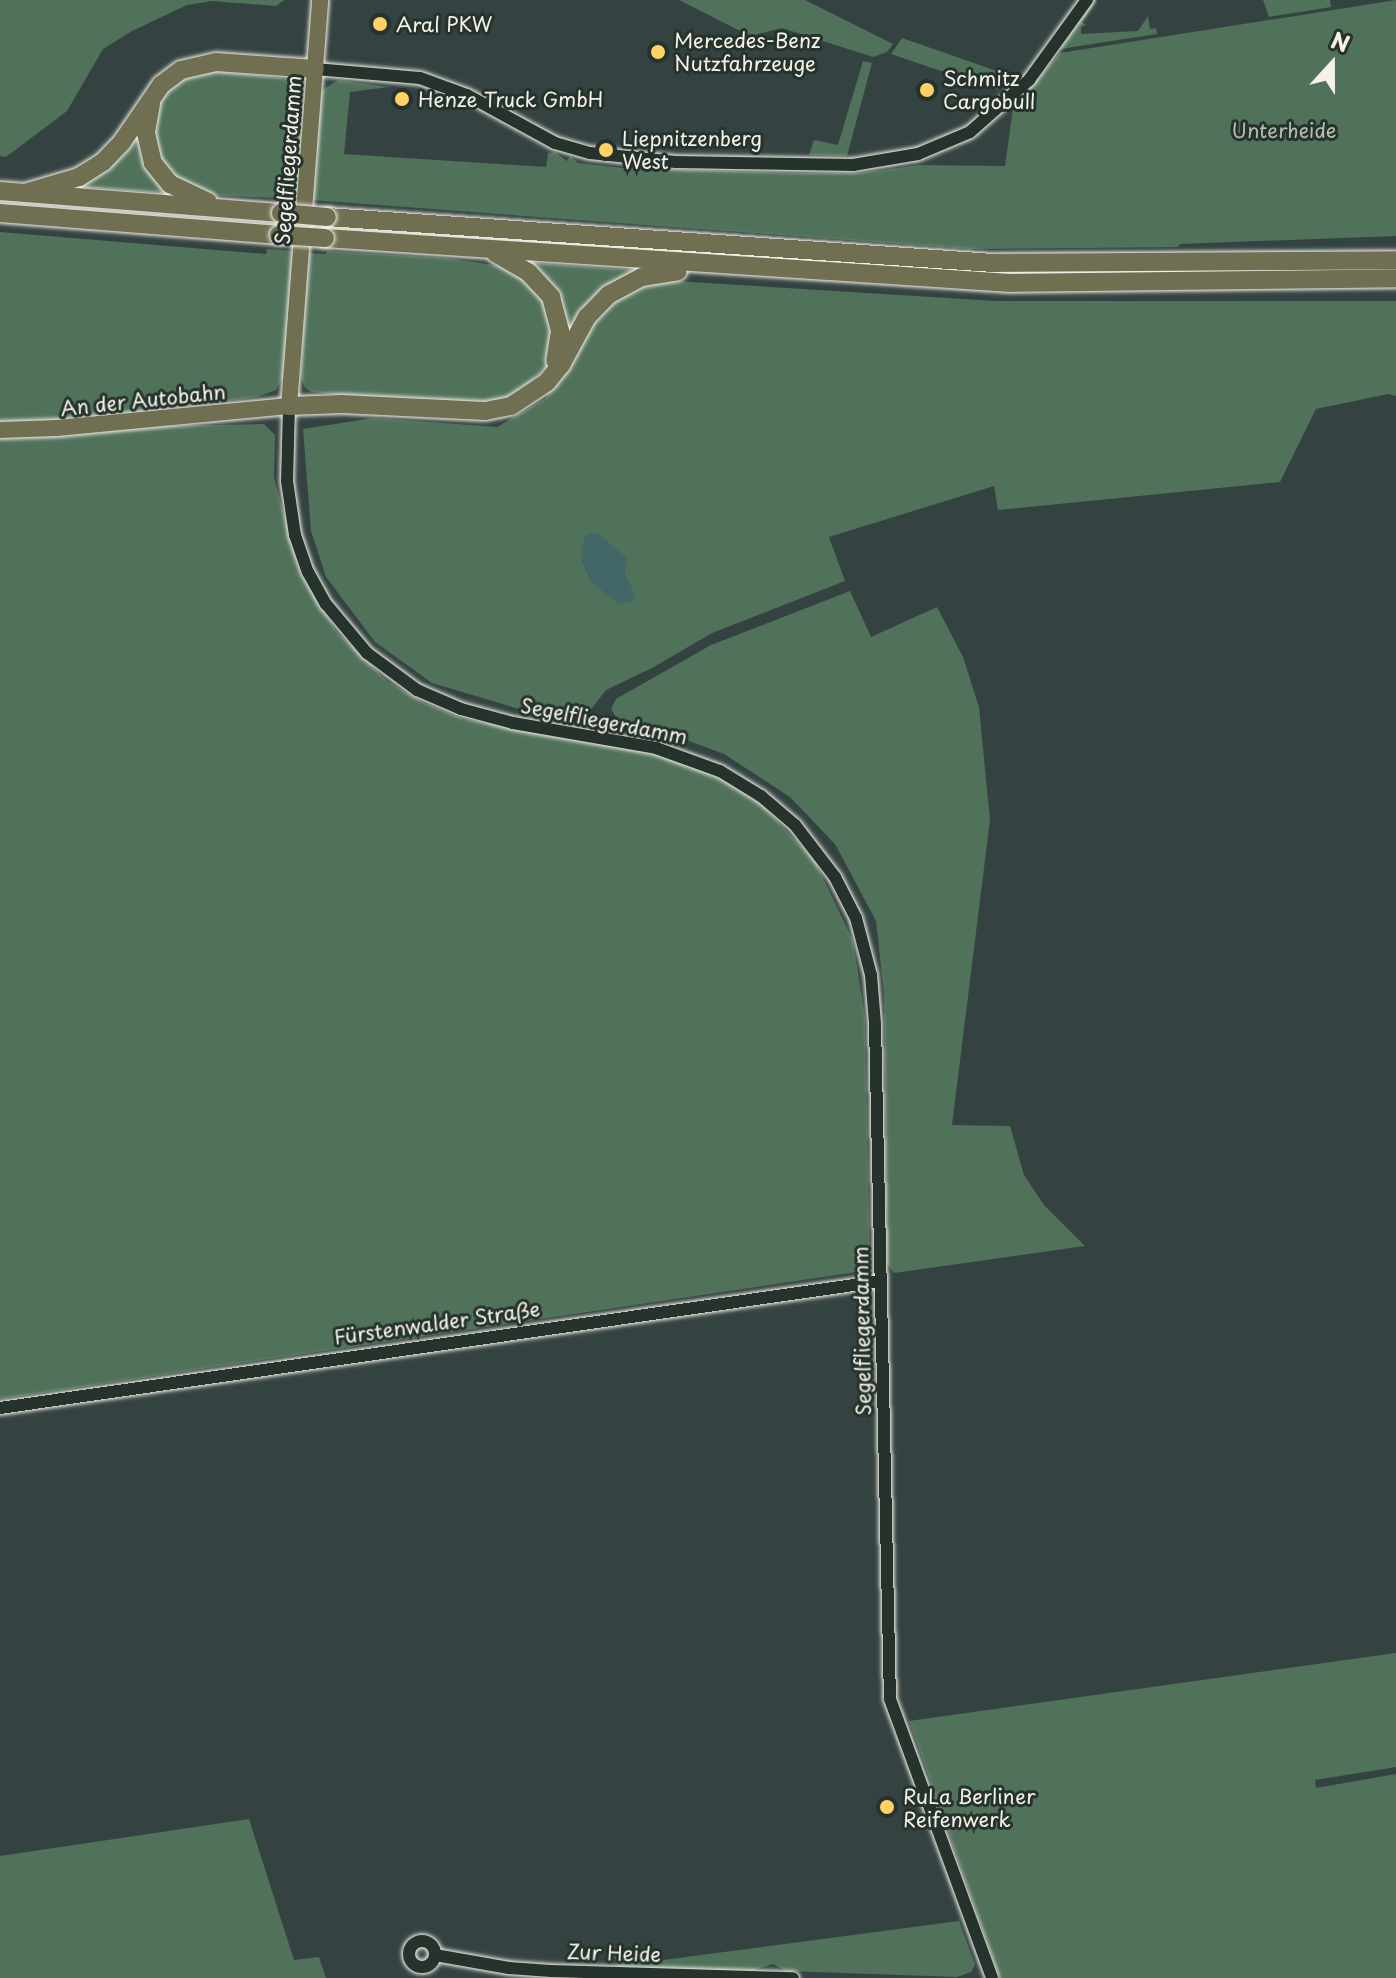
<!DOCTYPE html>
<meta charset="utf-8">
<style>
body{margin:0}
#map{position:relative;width:1396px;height:1978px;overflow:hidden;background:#344342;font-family:"Playpen Sans",sans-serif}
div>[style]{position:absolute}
.green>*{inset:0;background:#50715a}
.water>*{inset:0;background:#426766}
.roads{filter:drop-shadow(0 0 2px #f4f1e8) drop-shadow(0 0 2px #f4f1e8)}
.minor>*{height:12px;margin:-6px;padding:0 6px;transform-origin:6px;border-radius:6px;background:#26332d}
.minor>.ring{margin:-6px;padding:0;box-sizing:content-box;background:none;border:12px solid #26332d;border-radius:50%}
.major>*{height:16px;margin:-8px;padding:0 8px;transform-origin:8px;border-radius:8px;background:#716f52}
.highway>*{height:18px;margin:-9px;padding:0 9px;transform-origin:9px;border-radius:9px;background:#716f52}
.bridges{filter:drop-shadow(0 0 2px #f4f1e8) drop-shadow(0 0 2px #f4f1e8)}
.highway-bridge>*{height:18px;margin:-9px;padding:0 9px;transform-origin:9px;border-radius:9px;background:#716f52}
.dots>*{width:22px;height:22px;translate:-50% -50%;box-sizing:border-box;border:4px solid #26332d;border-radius:50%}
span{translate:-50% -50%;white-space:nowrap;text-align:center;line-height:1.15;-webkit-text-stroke:6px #26332d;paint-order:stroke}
.poi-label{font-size:20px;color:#f4f1e8}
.left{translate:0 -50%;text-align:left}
.park-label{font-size:20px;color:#b2beaf}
.street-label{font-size:20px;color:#f4f1e8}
.north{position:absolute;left:1292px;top:24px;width:80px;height:80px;-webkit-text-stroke:6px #26332d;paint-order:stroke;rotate:21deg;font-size:22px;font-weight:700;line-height:32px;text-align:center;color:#f4f1e8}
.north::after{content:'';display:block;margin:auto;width:28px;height:36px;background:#f4f1e8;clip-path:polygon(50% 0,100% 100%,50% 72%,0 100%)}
</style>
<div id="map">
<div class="green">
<i style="clip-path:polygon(0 0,284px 0,276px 6px,212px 1px,187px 5px,132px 31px,103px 49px,67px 111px,6px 157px,0 156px)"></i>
<i style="clip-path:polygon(679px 0,805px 0,893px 44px,887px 52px,873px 57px,782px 28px,750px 36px)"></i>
<i style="clip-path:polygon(1093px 0,1097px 0,1082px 22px,1086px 25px,1081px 27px,1081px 34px,1138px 31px,1148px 16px,1150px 29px,1156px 28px,1157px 34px,1060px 49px)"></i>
<i style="clip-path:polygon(1263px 0,1330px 0,1331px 7px,1269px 17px)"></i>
<i style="clip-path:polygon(1396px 0,1396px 236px,1180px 244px,1178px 247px,969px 249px,311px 200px,319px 100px,322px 90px,338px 80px,389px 87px,350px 92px,344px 154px,546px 167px,548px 153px,555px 152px,567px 161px,570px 156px,578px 163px,623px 168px,791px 173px,859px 173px,920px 165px,1005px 166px,1013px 108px,1060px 53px)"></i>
<i style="clip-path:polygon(902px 38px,1014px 77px,997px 90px,891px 54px)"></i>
<i style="clip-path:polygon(863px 61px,872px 63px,847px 156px,809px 155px,814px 140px,838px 145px)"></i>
<i style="clip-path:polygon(205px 70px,275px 77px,292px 80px,301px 87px,300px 199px,205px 195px,182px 187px,152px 150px,157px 102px,177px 80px)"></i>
<i style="clip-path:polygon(142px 123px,176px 194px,71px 186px)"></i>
<i style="clip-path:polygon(0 232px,266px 254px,267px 249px,295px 251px,283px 377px,276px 390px,257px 397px,165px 409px,164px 426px,264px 424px,275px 435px,274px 478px,300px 572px,336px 631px,387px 681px,424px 703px,463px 719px,645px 752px,690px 765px,733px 785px,763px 806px,815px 861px,853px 941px,865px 1018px,870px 1270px,0 1399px)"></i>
<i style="clip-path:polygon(327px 251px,445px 258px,508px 267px,532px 282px,551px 313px,551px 354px,546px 367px,517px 395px,495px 403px,422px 402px,311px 392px,305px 388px,301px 377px,307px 253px,326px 254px)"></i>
<i style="clip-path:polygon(520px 262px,642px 271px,635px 274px,563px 354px,564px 331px)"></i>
<i style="clip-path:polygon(evenodd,674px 281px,996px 301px,1396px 301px,1396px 396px,1388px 394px,1316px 409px,1280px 482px,998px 510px,994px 486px,829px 537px,845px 581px,712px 633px,652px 668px,606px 690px,582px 721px,539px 715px,432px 683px,375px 642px,326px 577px,311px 531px,303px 429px,373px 418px,497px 427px,545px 399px,602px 311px,636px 287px,674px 281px,625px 556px,625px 575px,634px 594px,591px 582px,581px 557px,625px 556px)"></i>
<i style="clip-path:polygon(850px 591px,871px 637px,937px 607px,963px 657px,979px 707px,990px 820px,952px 1125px,1010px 1126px,1024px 1175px,1044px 1205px,1085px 1246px,894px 1273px,887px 1264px,884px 993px,876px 921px,835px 844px,790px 797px,724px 754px,670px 734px,620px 723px,611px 709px,616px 699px,711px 645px)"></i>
<i style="clip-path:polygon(1396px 1653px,1396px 1767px,1315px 1780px,1316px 1788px,1396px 1774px,1396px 1978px,1000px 1978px,909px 1721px)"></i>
<i style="clip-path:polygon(249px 1819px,294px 1960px,319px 1957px,326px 1978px,0 1978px,0 1856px)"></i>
<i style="clip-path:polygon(959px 1921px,975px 1965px,971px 1972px,957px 1977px,786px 1971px,773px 1964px,751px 1971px,618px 1967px,613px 1954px,648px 1962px)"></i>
</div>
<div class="water">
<i style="clip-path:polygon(590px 533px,598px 534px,626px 557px,625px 575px,635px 594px,634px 601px,619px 604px,591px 582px,581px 557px,584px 538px)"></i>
</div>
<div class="roads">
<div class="minor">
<i style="left:315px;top:69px;width:105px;rotate:4.9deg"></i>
<i style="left:420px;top:78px;width:50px;rotate:19.9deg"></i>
<i style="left:467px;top:95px;width:100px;rotate:28.6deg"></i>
<i style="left:555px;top:143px;width:36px;rotate:16deg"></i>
<i style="left:590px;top:153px;width:86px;rotate:6deg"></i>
<i style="left:676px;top:162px;width:177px;rotate:1deg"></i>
<i style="left:853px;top:165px;width:66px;rotate:-9.6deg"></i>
<i style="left:918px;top:154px;width:56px;rotate:-22.9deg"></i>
<i style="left:970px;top:132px;width:79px;rotate:-41.4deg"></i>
<i style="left:1029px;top:80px;width:99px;rotate:-54.1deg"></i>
<i style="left:289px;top:406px;width:75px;rotate:91.5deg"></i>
<i style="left:287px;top:481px;width:55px;rotate:81.6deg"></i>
<i style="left:295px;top:535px;width:39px;rotate:71deg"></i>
<i style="left:308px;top:572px;width:37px;rotate:61deg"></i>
<i style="left:326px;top:604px;width:64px;rotate:50.1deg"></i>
<i style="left:367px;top:653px;width:62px;rotate:36.5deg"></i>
<i style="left:417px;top:690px;width:48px;rotate:23.4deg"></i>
<i style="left:461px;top:709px;width:54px;rotate:15.1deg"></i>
<i style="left:513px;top:723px;width:145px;rotate:9.9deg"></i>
<i style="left:656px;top:748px;width:68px;rotate:19.8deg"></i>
<i style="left:720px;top:771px;width:48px;rotate:31.4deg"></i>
<i style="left:761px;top:796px;width:45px;rotate:40.5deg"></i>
<i style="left:795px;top:825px;width:66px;rotate:52.4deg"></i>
<i style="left:835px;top:877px;width:46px;rotate:62.9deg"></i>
<i style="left:856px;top:918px;width:59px;rotate:75.3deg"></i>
<i style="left:871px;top:975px;width:49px;rotate:85.3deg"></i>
<i style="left:875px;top:1024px;width:675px;rotate:88.73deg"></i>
<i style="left:890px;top:1699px;width:297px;rotate:69.9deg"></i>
<i style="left:0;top:1408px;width:890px;rotate:-8.2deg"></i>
<i class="ring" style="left:409px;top:1941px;width:14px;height:14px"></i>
<i style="left:435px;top:1955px;width:75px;rotate:10deg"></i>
<i style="left:509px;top:1968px;width:42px;rotate:4.1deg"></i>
<i style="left:551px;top:1971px;width:242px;rotate:1.7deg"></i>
</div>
<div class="major">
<i style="left:0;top:430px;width:57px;rotate:-2deg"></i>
<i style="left:57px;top:428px;width:233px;rotate:-5.4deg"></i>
<i style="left:289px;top:406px;width:407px;rotate:-85.6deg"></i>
</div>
<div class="highway">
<i style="left:151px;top:104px;width:29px;rotate:100deg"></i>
<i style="left:146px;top:133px;width:31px;rotate:77deg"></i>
<i style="left:153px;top:163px;width:27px;rotate:51deg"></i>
<i style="left:170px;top:184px;width:42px;rotate:25.3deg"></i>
<i style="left:0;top:191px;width:282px;rotate:4.5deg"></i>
<i style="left:25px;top:193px;width:56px;rotate:-16.5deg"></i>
<i style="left:79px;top:177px;width:28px;rotate:-32deg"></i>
<i style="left:103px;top:162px;width:28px;rotate:-46deg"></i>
<i style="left:122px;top:142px;width:69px;rotate:-55.6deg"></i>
<i style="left:161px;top:85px;width:25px;rotate:-37deg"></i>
<i style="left:181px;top:70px;width:36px;rotate:-13deg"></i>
<i style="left:216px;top:62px;width:99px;rotate:4deg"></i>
<i style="left:0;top:213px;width:280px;rotate:4.5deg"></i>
<i style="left:327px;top:217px;width:669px;rotate:3.95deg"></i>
<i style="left:994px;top:263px;width:402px;rotate:-0.4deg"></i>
<i style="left:325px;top:238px;width:687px;rotate:3.75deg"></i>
<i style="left:1011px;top:283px;width:385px;rotate:-0.7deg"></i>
<i style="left:495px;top:253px;width:39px;rotate:30deg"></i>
<i style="left:529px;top:273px;width:33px;rotate:47deg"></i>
<i style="left:551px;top:297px;width:35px;rotate:75deg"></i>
<i style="left:560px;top:331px;width:30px;rotate:99deg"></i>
<i style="left:289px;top:406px;width:53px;rotate:-2.2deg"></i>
<i style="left:342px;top:404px;width:143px;rotate:2.8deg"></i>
<i style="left:485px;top:411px;width:26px;rotate:-11deg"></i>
<i style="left:511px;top:406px;width:43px;rotate:-33.7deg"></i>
<i style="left:547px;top:382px;width:22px;rotate:-51deg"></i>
<i style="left:561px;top:365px;width:55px;rotate:-61.6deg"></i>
<i style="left:587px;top:317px;width:30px;rotate:-46deg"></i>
<i style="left:608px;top:295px;width:38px;rotate:-28deg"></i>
<i style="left:642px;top:277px;width:36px;rotate:-9deg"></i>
</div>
</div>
<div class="bridges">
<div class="highway-bridge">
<i style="left:281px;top:213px;width:46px;rotate:5deg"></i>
<i style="left:279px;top:235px;width:46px;rotate:3.7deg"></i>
</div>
</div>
<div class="dots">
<i style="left:380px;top:24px;background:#ffd166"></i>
<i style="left:658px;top:52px;background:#ffd166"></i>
<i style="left:927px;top:90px;background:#ffd166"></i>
<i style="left:402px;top:99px;background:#ffd166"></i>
<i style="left:606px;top:150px;background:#ffd166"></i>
<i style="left:887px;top:1807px;background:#ffd166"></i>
</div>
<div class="poi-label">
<span class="left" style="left:396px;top:24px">Aral PKW</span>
<span class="left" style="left:674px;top:52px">Mercedes-Benz<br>Nutzfahrzeuge</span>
<span class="left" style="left:943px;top:90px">Schmitz<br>Cargobull</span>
<span class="left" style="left:418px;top:99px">Henze Truck GmbH</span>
<span class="left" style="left:622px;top:150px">Liepnitzenberg<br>West</span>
<span class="left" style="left:903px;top:1808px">RuLa Berliner<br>Reifenwerk</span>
</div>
<div class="park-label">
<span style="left:1284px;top:130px">Unterheide</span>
</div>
<div class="street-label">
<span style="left:288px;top:160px;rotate:-86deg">Segelfliegerdamm</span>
<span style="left:143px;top:400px;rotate:-6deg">An der Autobahn</span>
<span style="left:604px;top:721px;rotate:11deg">Segelfliegerdamm</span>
<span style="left:437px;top:1323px;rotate:-8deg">Fürstenwalder Straße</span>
<span style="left:862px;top:1331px;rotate:-91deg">Segelfliegerdamm</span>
<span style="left:614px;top:1953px;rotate:2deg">Zur Heide</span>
</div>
<div class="north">N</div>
</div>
